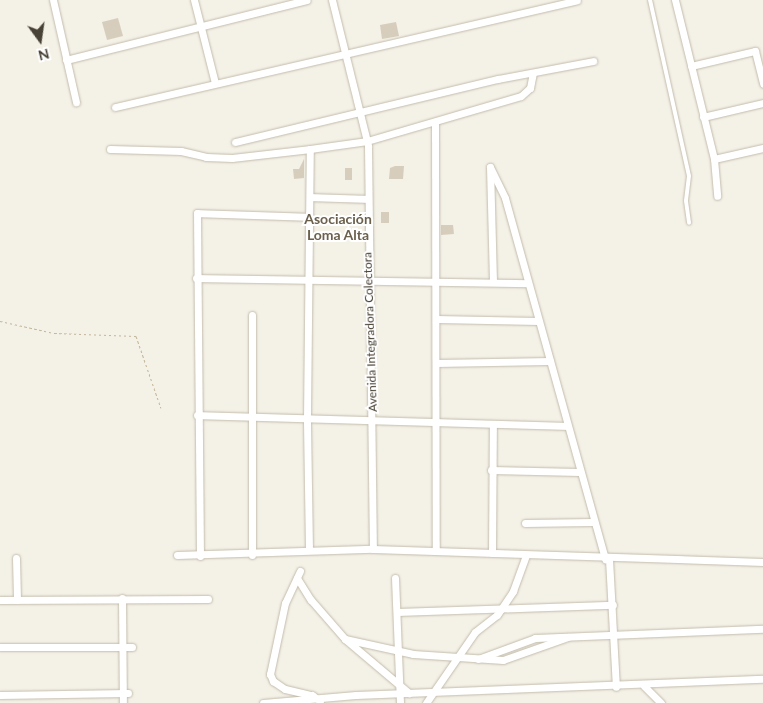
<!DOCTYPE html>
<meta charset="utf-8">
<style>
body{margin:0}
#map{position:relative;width:763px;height:703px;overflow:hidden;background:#f4f1e7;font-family:Lato,sans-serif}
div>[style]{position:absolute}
.building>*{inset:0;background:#d7cdbc}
.path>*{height:1px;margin-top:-0.5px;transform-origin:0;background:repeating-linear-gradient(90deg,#c3b699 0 2.5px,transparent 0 5px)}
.roads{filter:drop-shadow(0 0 1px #c3bcac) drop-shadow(0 0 1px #c3bcac)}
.lane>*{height:4px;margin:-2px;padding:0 2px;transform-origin:2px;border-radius:2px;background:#fff}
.street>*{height:7px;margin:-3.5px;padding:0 3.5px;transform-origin:3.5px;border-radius:3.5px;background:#fff}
span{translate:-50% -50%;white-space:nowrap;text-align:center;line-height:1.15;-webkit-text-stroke:4px #fff;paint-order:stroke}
.street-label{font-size:12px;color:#484135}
.neighbourhood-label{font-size:14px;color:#6b604c;font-weight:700}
.north{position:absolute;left:15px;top:15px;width:50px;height:50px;-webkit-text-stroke:4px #fff;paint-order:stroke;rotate:166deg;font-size:14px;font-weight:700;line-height:20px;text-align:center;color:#484135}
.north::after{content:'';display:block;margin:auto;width:18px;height:22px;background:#484135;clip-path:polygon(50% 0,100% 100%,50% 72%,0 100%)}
</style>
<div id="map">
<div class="building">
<i style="clip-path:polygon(118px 18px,123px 36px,107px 40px,102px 22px)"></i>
<i style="clip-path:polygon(396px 22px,399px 36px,382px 39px,380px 25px)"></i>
<i style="clip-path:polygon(304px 159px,304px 178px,294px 179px,293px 169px,299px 169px)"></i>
<i style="clip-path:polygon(395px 166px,404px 166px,403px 179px,389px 179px,390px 168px)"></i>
<i style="clip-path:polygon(345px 168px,352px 168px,352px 180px,345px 180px)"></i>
<i style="clip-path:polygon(381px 212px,389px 212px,389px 223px,381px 223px)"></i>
<i style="clip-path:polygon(441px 225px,453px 225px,454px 234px,441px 235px)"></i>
</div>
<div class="path">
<i style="left:0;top:321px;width:55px;rotate:12.5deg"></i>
<i style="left:54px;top:333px;width:82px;rotate:2.1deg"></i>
<i style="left:136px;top:336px;width:76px;rotate:70.9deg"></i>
</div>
<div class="roads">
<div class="lane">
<i style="left:650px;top:0;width:180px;rotate:77.5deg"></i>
<i style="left:689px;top:176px;width:25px;rotate:97deg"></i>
<i style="left:686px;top:201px;width:22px;rotate:82deg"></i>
</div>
<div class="street">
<i style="left:53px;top:0;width:105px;rotate:77.3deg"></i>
<i style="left:194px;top:0;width:86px;rotate:75.8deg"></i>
<i style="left:332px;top:0;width:150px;rotate:76.1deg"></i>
<i style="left:368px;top:146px;width:403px;rotate:89.3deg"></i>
<i style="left:675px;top:0;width:164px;rotate:76.2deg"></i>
<i style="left:714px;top:159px;width:37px;rotate:85deg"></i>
<i style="left:66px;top:60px;width:248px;rotate:-14deg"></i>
<i style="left:691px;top:66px;width:66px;rotate:-13.2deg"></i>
<i style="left:755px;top:51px;width:34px;rotate:76deg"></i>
<i style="left:115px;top:107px;width:474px;rotate:-13deg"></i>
<i style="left:703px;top:117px;width:62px;rotate:-13.1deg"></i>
<i style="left:435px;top:123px;width:427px;rotate:89.9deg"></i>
<i style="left:235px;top:142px;width:270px;rotate:-13.5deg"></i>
<i style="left:498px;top:79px;width:97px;rotate:-10.7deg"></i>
<i style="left:110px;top:149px;width:71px;rotate:1.6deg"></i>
<i style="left:181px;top:151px;width:26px;rotate:13deg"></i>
<i style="left:206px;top:157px;width:26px;rotate:2deg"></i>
<i style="left:232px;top:158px;width:79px;rotate:-6.6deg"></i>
<i style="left:714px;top:159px;width:50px;rotate:-12.7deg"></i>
<i style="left:490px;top:167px;width:34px;rotate:64deg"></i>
<i style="left:505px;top:198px;width:375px;rotate:74.5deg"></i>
<i style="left:490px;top:167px;width:115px;rotate:88.5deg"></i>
<i style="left:311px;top:197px;width:56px;rotate:2deg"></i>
<i style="left:196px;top:278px;width:331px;rotate:0.9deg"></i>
<i style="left:252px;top:315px;width:240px;rotate:90deg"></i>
<i style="left:436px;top:319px;width:102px;rotate:1.1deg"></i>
<i style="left:436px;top:363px;width:114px;rotate:-1deg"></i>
<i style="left:197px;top:415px;width:369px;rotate:1.7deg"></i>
<i style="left:491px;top:470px;width:88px;rotate:1.3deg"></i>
<i style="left:525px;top:523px;width:68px;rotate:-0.8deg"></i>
<i style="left:309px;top:550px;width:132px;rotate:-90.9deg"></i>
<i style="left:307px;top:418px;width:269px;rotate:-89.4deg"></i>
<i style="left:310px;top:149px;width:58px;rotate:-8deg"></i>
<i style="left:367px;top:141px;width:160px;rotate:-16.3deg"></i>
<i style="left:521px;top:96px;width:12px;rotate:-42deg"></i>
<i style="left:530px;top:88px;width:15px;rotate:-79deg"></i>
<i style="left:492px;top:553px;width:129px;rotate:-89.6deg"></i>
<i style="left:177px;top:555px;width:196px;rotate:-1.8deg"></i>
<i style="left:373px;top:549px;width:390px;rotate:1.9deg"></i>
<i style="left:200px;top:556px;width:343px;rotate:-90.5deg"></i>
<i style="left:197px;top:213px;width:113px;rotate:2deg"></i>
<i style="left:16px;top:558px;width:42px;rotate:88.6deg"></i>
<i style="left:609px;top:559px;width:128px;rotate:86.9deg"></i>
<i style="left:300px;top:571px;width:35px;rotate:115deg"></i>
<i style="left:285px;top:603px;width:73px;rotate:101.9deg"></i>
<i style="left:270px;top:674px;width:8px;rotate:67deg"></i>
<i style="left:273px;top:681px;width:14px;rotate:34deg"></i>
<i style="left:285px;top:689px;width:28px;rotate:13deg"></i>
<i style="left:312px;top:695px;width:10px;rotate:37deg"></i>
<i style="left:297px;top:578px;width:26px;rotate:58deg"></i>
<i style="left:311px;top:600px;width:52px;rotate:48.9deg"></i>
<i style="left:345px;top:639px;width:84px;rotate:40.2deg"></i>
<i style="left:395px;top:578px;width:125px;rotate:87.7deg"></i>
<i style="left:122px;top:598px;width:105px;rotate:89.5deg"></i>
<i style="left:0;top:600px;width:208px;rotate:-0.3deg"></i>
<i style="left:397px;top:612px;width:216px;rotate:-1.9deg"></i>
<i style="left:345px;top:639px;width:70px;rotate:12.4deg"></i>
<i style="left:413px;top:654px;width:90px;rotate:3.8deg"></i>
<i style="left:503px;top:660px;width:69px;rotate:-19.5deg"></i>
<i style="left:0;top:647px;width:132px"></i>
<i style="left:478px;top:659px;width:61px;rotate:-20.2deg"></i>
<i style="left:535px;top:638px;width:228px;rotate:-2.3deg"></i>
<i style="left:644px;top:686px;width:24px;rotate:45deg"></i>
<i style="left:0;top:695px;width:128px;rotate:-0.9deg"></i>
<i style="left:263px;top:703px;width:93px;rotate:-4.9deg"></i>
<i style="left:356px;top:695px;width:407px;rotate:-2.3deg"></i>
<i style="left:426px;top:703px;width:86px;rotate:-55.4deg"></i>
<i style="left:475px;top:632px;width:28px;rotate:-38deg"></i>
<i style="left:497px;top:615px;width:29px;rotate:-56deg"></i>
<i style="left:513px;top:591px;width:38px;rotate:-70deg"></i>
</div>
</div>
<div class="street-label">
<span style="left:370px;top:332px;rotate:-92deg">Avenida Integradora Colectora</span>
</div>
<div class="neighbourhood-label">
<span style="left:338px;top:227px">Asociación<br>Loma Alta</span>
</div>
<div class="north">N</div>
</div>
